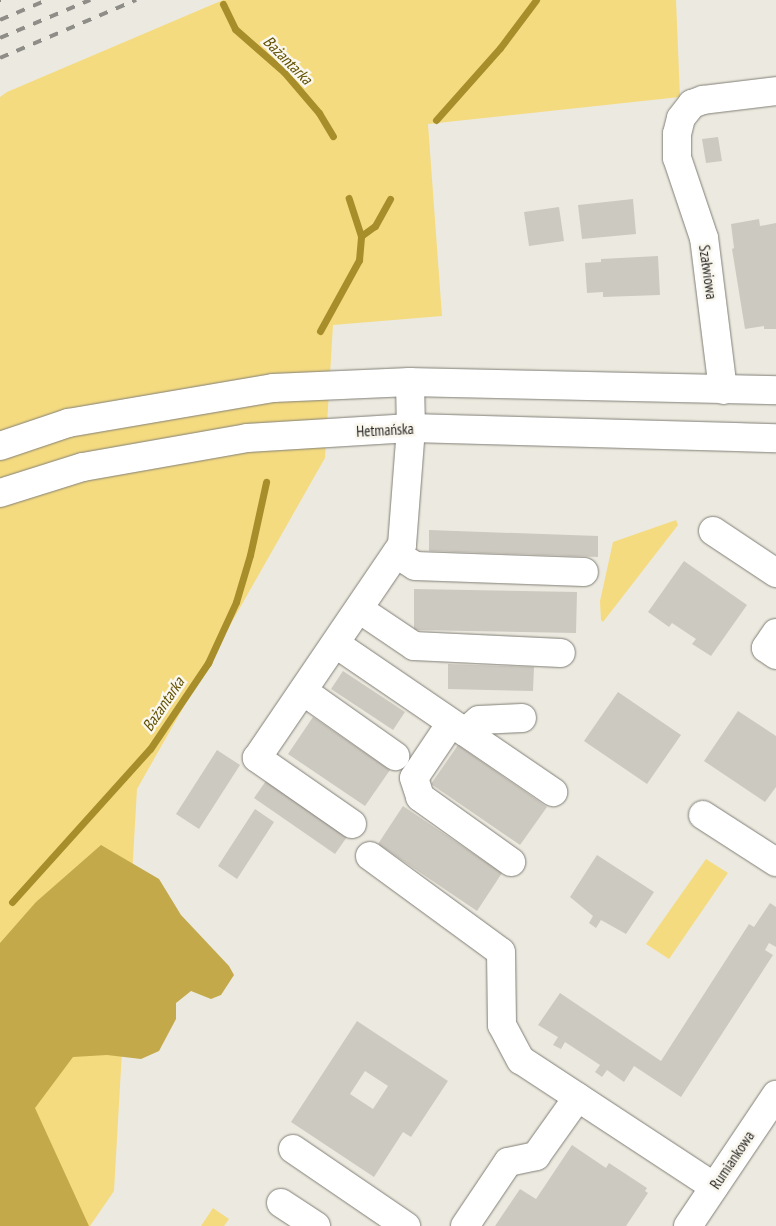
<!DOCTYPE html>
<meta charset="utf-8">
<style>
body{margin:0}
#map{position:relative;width:776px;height:1226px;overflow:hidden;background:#eceae0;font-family:"PT Sans Narrow",sans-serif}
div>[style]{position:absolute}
.green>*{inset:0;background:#f4db80}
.forest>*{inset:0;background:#c3a949}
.stream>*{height:7px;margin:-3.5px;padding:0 3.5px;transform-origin:3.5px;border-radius:3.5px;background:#a88e2a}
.building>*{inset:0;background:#ccc9c0}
.roads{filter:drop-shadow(0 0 1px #817f76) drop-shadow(0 0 1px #817f76)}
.minor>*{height:28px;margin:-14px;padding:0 14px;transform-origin:14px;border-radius:14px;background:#fff}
.major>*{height:28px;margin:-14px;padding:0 14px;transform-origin:14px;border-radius:14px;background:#fff}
.rail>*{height:4px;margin-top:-2px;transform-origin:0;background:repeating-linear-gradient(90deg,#8f8d87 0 9px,transparent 0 18px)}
span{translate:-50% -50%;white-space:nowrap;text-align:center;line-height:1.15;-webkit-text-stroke:5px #f9f7ee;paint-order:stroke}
.street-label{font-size:15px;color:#252421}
.water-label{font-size:16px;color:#604f00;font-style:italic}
</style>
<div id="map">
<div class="green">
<i style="clip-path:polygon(223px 0,676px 0,680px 97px,428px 124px,442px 316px,333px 325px,325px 458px,137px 789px,114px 1191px,90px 1226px,0 1226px,0 97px,7px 92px)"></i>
<i style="clip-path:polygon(676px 520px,678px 525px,603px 622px,601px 620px,600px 601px,613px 542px)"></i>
<i style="clip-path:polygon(706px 859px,728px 873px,669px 959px,646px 944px)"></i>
<i style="clip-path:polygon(213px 1208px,229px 1219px,224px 1226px,201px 1226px)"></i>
</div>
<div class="forest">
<i style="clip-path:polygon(101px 845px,159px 879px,181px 915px,229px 966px,234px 975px,221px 995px,211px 999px,191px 991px,176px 1003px,176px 1019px,159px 1051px,141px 1059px,107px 1055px,73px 1057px,35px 1108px,89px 1226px,0 1226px,0 943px,36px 902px)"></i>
</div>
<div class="stream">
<i style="left:223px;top:4px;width:28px;rotate:64deg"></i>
<i style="left:235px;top:29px;width:65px;rotate:41.3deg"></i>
<i style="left:284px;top:72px;width:54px;rotate:49.5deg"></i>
<i style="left:319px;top:113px;width:27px;rotate:59deg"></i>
<i style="left:436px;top:120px;width:96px;rotate:-48.4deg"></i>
<i style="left:500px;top:48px;width:60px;rotate:-53.1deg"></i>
<i style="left:361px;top:236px;width:17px;rotate:-36deg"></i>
<i style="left:375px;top:226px;width:31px;rotate:-61deg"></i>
<i style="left:320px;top:331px;width:81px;rotate:-61.2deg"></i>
<i style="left:359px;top:260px;width:24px;rotate:-85deg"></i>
<i style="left:361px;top:236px;width:40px;rotate:-108deg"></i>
<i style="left:12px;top:902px;width:206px;rotate:-48deg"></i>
<i style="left:150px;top:749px;width:104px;rotate:-56deg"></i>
<i style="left:208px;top:663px;width:67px;rotate:-65.3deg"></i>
<i style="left:236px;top:602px;width:49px;rotate:-73.4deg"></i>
<i style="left:250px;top:555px;width:75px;rotate:-77.6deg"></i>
</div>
<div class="building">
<i style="clip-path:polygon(718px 137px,722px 161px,706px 163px,702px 139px)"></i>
<i style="clip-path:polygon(633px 199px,636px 234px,582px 239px,578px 205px)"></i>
<i style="clip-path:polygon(559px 207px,564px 241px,529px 246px,524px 212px)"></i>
<i style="clip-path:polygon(759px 219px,760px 226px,776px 223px,776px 329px,764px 329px,764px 326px,745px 329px,732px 249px,734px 248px,731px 224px)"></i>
<i style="clip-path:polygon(658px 256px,660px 295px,603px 297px,603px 292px,587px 293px,585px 263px,601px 262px,601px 259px)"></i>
<i style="clip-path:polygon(429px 530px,598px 536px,598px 557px,429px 551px)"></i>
<i style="clip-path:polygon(684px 561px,747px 605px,711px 656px,692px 644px,696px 639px,672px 623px,669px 627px,648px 612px)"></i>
<i style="clip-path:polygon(414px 589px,577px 592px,576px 633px,414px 630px)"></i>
<i style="clip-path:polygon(448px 664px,534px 667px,533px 691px,448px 689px)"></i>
<i style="clip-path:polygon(343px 671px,405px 712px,393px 730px,331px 689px)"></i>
<i style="clip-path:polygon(618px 692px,681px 735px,647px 784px,584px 741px)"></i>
<i style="clip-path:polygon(738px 711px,776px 736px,776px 787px,765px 802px,704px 761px)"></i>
<i style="clip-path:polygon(313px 717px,390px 770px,365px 806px,288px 754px)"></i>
<i style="clip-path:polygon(458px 745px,547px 807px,520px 845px,431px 784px)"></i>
<i style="clip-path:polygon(217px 750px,240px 765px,199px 829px,176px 814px)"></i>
<i style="clip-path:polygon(268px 778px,349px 834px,335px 854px,254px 798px)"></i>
<i style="clip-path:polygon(403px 806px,502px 873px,477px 911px,378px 844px)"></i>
<i style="clip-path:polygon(255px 809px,274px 822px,237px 879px,218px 866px)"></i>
<i style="clip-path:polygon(597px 855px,654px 892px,626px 934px,601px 920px,596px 928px,589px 923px,593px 916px,570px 897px)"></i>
<i style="clip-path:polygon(770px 903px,776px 907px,776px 947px,769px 943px,765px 950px,773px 955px,681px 1097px,634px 1066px,624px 1082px,607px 1070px,602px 1077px,595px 1072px,600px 1065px,565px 1042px,561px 1049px,553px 1045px,558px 1037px,538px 1025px,560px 993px,661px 1061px,749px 924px,754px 927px)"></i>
<i style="clip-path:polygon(evenodd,357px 1021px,448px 1081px,411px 1137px,403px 1132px,374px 1177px,291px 1122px,357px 1021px,365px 1071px,388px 1086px,373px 1109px,350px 1094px,365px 1071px)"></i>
<i style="clip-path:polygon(572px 1145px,606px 1168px,609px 1163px,647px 1188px,645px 1191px,648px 1193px,626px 1226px,495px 1226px,520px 1189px,536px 1199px)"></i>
</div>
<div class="roads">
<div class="minor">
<i style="left:723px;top:390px;width:153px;rotate:-97.1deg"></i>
<i style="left:704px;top:238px;width:84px;rotate:-108.6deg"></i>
<i style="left:677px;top:158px;width:24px;rotate:-90deg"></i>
<i style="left:677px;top:134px;width:16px;rotate:-76deg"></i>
<i style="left:681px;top:118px;width:18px;rotate:-52deg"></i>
<i style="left:692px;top:104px;width:12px;rotate:-20deg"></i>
<i style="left:703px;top:100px;width:74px;rotate:-7deg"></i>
<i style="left:713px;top:531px;width:76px;rotate:33.7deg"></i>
<i style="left:396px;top:554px;width:22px;rotate:32deg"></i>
<i style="left:415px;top:566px;width:169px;rotate:2deg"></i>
<i style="left:359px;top:609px;width:66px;rotate:33.9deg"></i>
<i style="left:414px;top:646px;width:147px;rotate:2.7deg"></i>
<i style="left:776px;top:633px;width:18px;rotate:124deg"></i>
<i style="left:766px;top:648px;width:12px;rotate:35deg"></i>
<i style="left:336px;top:644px;width:263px;rotate:34.3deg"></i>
<i style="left:303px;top:691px;width:113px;rotate:35.2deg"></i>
<i style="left:451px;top:723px;width:66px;rotate:123.9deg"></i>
<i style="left:414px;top:778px;width:20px;rotate:72deg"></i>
<i style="left:420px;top:797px;width:112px;rotate:35.5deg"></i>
<i style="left:465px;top:732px;width:18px;rotate:-41deg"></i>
<i style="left:479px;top:720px;width:43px;rotate:-2.7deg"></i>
<i style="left:703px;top:815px;width:87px;rotate:32.8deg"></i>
<i style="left:352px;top:824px;width:116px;rotate:-145.2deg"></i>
<i style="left:257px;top:758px;width:258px;rotate:-55.8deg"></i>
<i style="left:402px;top:545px;width:117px;rotate:-85.6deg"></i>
<i style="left:370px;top:856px;width:162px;rotate:36.2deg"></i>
<i style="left:501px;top:952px;width:73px;rotate:89.2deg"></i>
<i style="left:502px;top:1025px;width:40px;rotate:62deg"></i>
<i style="left:521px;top:1060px;width:231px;rotate:33.3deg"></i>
<i style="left:293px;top:1149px;width:137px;rotate:34.3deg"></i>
<i style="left:281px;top:1203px;width:42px;rotate:33.3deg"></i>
<i style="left:465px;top:1226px;width:77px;rotate:-56.1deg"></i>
<i style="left:508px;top:1162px;width:29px;rotate:-12deg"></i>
<i style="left:536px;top:1156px;width:72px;rotate:-54.6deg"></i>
<i style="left:688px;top:1226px;width:158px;rotate:-56.1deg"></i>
</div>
<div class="major">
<i style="left:410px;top:382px;width:46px;rotate:88.8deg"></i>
<i style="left:0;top:446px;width:72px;rotate:-18.7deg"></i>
<i style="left:68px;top:423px;width:208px;rotate:-9.7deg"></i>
<i style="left:273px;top:388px;width:137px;rotate:-2.5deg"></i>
<i style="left:410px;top:382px;width:366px;rotate:1.3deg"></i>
<i style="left:0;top:493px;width:87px;rotate:-17.4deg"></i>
<i style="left:83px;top:467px;width:167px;rotate:-10deg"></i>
<i style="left:247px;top:438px;width:164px;rotate:-3.5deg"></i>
<i style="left:411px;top:428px;width:365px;rotate:1.6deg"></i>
</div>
</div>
<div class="rail">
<i style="left:0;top:0;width:1px"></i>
<i style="left:0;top:20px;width:51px;rotate:-23.1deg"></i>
<i style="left:0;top:38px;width:98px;rotate:-22.9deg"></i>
<i style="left:0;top:58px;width:148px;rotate:-23.1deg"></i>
</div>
<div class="street-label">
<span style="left:708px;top:272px;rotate:82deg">Szałwiowa</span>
<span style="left:385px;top:430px;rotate:-3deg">Hetmańska</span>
<span style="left:732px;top:1160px;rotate:-56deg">Rumiankowa</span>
</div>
<div class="water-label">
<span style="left:288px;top:60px;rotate:45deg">Bażantarka</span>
<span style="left:163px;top:704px;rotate:-56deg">Bażantarka</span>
</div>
</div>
